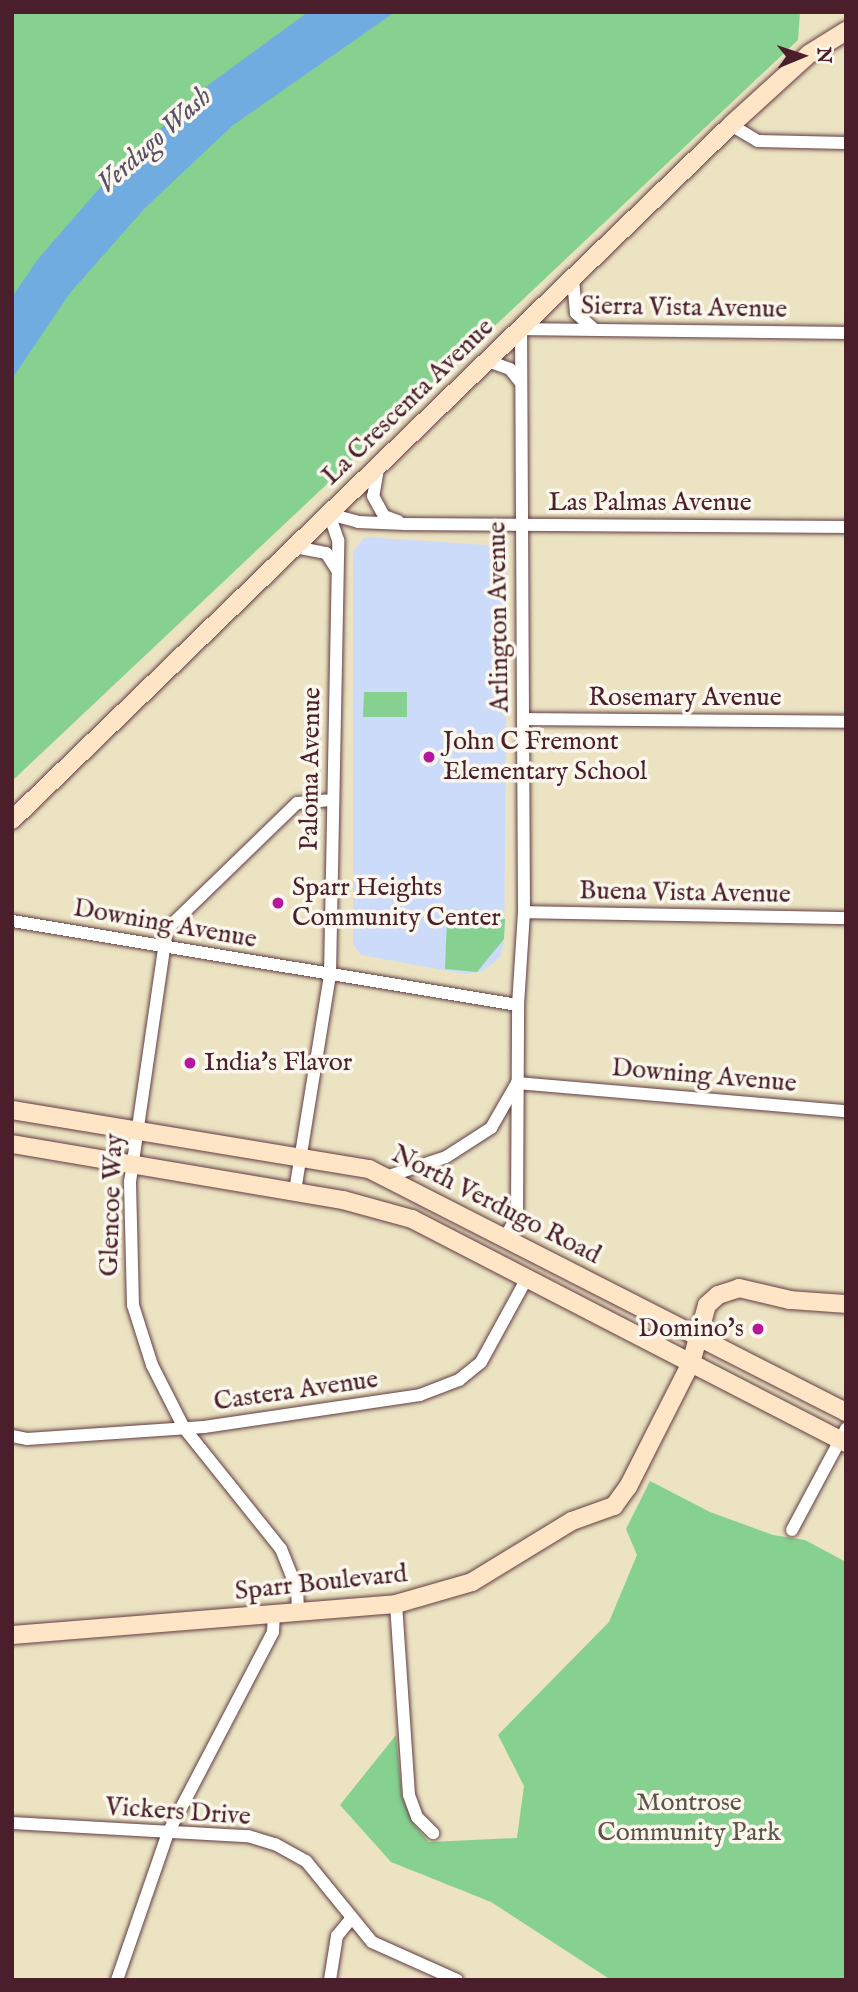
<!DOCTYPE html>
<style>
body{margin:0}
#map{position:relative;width:858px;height:1992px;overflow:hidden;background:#ebe3c2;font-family:"IM FELL English",serif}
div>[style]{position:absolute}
.built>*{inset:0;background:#cddbfa}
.green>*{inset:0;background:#86d18f}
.water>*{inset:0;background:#71ace1}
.roads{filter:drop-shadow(0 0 2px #623c42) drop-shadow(0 0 2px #623c42)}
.street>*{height:12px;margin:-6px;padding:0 6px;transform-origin:6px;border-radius:6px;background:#fff}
.secondary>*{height:18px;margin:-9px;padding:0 9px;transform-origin:9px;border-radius:9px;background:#fde5c5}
.dots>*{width:19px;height:19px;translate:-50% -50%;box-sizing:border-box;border:4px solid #fbf7ec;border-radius:50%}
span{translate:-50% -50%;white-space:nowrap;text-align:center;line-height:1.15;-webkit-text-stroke:7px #fbf7ec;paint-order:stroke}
.street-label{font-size:26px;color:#4a1f2b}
.poi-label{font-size:26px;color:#4a1f2b}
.left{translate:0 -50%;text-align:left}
.right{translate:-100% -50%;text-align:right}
.park-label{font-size:26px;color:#5c5449}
.water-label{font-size:28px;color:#58506b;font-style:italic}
.frame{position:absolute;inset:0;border:14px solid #4a1f2b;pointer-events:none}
.north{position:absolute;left:767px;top:21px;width:70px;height:70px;-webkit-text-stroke:5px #fbf7ec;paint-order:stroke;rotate:88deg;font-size:19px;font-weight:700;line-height:28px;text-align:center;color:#4a1f2b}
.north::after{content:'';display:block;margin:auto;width:24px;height:32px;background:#4a1f2b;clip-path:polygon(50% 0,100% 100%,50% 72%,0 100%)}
</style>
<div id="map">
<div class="built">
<i style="clip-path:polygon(365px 537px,501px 546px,508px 551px,504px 942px,500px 957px,483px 971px,465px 974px,361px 955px,353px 944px,353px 551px)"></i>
</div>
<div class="green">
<i style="clip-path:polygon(12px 12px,800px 12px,798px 40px,12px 781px)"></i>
<i style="clip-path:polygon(364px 692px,407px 692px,407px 717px,363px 717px)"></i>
<i style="clip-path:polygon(447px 919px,505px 919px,504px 939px,477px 972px,445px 969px)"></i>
<i style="clip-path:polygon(650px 1481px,710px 1512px,773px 1535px,805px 1540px,846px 1562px,846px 1980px,611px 1980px,491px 1902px,391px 1862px,340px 1805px,396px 1735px,402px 1796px,414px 1825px,429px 1842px,517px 1838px,524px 1786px,498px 1735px,609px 1622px,637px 1555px,626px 1529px)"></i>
</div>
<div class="water">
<i style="clip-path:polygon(308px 12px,395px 12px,232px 126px,144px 209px,70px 293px,12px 379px,12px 297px,38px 259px,111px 175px,204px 88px)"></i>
</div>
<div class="roads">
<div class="street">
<i style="left:731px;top:125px;width:31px;rotate:31deg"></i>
<i style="left:758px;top:141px;width:88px;rotate:1.3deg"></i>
<i style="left:573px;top:279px;width:34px;rotate:85deg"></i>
<i style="left:576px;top:313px;width:24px;rotate:42deg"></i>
<i style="left:488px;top:361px;width:23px;rotate:20deg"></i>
<i style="left:510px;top:369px;width:16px;rotate:52deg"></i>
<i style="left:378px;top:469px;width:27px;rotate:100deg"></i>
<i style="left:373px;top:496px;width:23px;rotate:61deg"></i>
<i style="left:384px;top:516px;width:15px;rotate:20deg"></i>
<i style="left:329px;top:514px;width:30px;rotate:15deg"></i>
<i style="left:358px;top:522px;width:47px;rotate:2.4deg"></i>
<i style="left:405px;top:524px;width:441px;rotate:0.4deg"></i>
<i style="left:295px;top:547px;width:32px;rotate:11deg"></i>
<i style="left:326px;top:553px;width:20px;rotate:57deg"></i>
<i style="left:523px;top:719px;width:323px;rotate:0.5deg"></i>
<i style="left:524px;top:912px;width:322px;rotate:1.1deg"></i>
<i style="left:12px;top:921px;width:513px;rotate:9.43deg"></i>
<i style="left:386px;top:1177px;width:63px;rotate:-18.4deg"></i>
<i style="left:446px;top:1157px;width:54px;rotate:-32.8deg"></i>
<i style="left:491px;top:1128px;width:52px;rotate:-60deg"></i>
<i style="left:517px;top:1083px;width:330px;rotate:4.9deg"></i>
<i style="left:295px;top:1191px;width:219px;rotate:-80.8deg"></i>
<i style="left:330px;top:975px;width:435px;rotate:-88.9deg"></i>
<i style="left:338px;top:540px;width:28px;rotate:-109deg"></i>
<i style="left:506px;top:1236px;width:23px;rotate:-61deg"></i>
<i style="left:517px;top:1216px;width:211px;rotate:-89.7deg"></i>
<i style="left:518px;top:1005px;width:93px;rotate:-86.3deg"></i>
<i style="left:524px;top:912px;width:583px;rotate:-90.29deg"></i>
<i style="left:521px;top:329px;width:325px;rotate:0.7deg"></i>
<i style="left:12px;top:1436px;width:15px;rotate:11deg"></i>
<i style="left:27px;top:1439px;width:177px;rotate:-3.9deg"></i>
<i style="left:204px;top:1427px;width:218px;rotate:-8.4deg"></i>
<i style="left:420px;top:1395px;width:42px;rotate:-21deg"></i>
<i style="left:459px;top:1380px;width:28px;rotate:-39deg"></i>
<i style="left:481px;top:1362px;width:96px;rotate:-61.3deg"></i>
<i style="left:792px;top:1530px;width:115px;rotate:-61.9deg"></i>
<i style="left:396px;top:1604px;width:191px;rotate:86.1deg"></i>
<i style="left:409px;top:1795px;width:23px;rotate:70deg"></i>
<i style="left:417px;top:1817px;width:23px;rotate:45deg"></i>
<i style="left:298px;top:1613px;width:24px;rotate:-92deg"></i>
<i style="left:297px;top:1589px;width:43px;rotate:-111.8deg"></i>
<i style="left:281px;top:1549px;width:155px;rotate:-128.7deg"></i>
<i style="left:184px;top:1428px;width:71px;rotate:-116.9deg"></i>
<i style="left:152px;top:1365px;width:63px;rotate:-107.6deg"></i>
<i style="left:133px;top:1305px;width:123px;rotate:-91.4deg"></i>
<i style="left:130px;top:1182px;width:256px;rotate:-81.7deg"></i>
<i style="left:167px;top:929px;width:181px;rotate:-44.1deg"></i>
<i style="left:297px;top:803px;width:36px;rotate:-5deg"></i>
<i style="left:12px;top:1823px;width:236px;rotate:3.2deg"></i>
<i style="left:248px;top:1836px;width:28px;rotate:17deg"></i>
<i style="left:275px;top:1844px;width:35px;rotate:29deg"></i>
<i style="left:306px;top:1861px;width:104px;rotate:50.8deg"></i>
<i style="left:372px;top:1942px;width:93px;rotate:24.1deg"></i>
<i style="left:117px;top:1980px;width:156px;rotate:-70.9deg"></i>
<i style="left:168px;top:1833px;width:227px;rotate:-62.4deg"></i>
<i style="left:273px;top:1632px;width:18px;rotate:-87deg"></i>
<i style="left:330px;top:1980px;width:45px;rotate:-81deg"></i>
<i style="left:337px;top:1936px;width:22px;rotate:-51deg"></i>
</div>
<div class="secondary">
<i style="left:12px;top:820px;width:1000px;rotate:-44.03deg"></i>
<i style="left:731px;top:125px;width:105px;rotate:-42.3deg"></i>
<i style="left:809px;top:54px;width:44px;rotate:-31.9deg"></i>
<i style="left:12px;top:1110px;width:362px;rotate:9.4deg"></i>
<i style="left:369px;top:1169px;width:535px;rotate:27deg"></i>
<i style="left:12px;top:1144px;width:336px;rotate:9.6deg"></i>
<i style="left:343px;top:1200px;width:72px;rotate:15.4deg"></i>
<i style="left:412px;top:1219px;width:488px;rotate:27.3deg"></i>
<i style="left:12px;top:1635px;width:385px;rotate:-4.6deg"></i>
<i style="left:396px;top:1604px;width:79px;rotate:-16.1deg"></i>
<i style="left:472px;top:1582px;width:117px;rotate:-31.4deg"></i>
<i style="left:572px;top:1521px;width:45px;rotate:-19.7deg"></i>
<i style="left:614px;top:1506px;width:24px;rotate:-54deg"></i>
<i style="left:628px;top:1487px;width:139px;rotate:-63.1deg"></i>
<i style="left:691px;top:1363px;width:60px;rotate:-74.6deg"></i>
<i style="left:707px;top:1305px;width:15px;rotate:-42deg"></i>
<i style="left:718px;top:1295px;width:22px;rotate:-18deg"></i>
<i style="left:739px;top:1288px;width:52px;rotate:13.2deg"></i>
<i style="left:790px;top:1300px;width:56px;rotate:4.1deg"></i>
</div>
</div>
<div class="dots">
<i style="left:429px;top:757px;background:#b5179e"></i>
<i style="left:278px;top:903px;background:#b5179e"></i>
<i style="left:190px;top:1063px;background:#b5179e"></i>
<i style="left:758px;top:1329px;background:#b5179e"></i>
</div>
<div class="street-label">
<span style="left:684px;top:308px;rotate:1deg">Sierra Vista Avenue</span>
<span style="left:408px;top:402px;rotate:-44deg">La Crescenta Avenue</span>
<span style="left:650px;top:503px">Las Palmas Avenue</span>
<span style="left:499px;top:617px;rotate:-91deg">Arlington Avenue</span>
<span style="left:685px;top:698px">Rosemary Avenue</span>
<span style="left:311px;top:769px;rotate:-89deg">Paloma Avenue</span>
<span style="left:685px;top:893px;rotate:1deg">Buena Vista Avenue</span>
<span style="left:165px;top:924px;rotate:10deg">Downing Avenue</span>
<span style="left:704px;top:1076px;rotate:5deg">Downing Avenue</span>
<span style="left:112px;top:1205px;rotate:-88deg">Glencoe Way</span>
<span style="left:496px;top:1205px;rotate:27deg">North Verdugo Road</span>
<span style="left:296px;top:1391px;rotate:-8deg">Castera Avenue</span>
<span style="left:321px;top:1583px;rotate:-6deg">Sparr Boulevard</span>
<span style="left:178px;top:1812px;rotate:4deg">Vickers Drive</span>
</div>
<div class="poi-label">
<span class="left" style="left:443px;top:757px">John C Fremont<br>Elementary School</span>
<span class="left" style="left:292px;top:903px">Sparr Heights<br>Community Center</span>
<span class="left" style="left:204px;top:1063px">India's Flavor</span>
<span class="right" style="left:744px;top:1329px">Domino's</span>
</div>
<div class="park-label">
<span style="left:689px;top:1818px">Montrose<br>Community Park</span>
</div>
<div class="water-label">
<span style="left:155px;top:141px;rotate:-42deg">Verdugo Wash</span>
</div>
<div class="frame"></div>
<div class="north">N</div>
</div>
